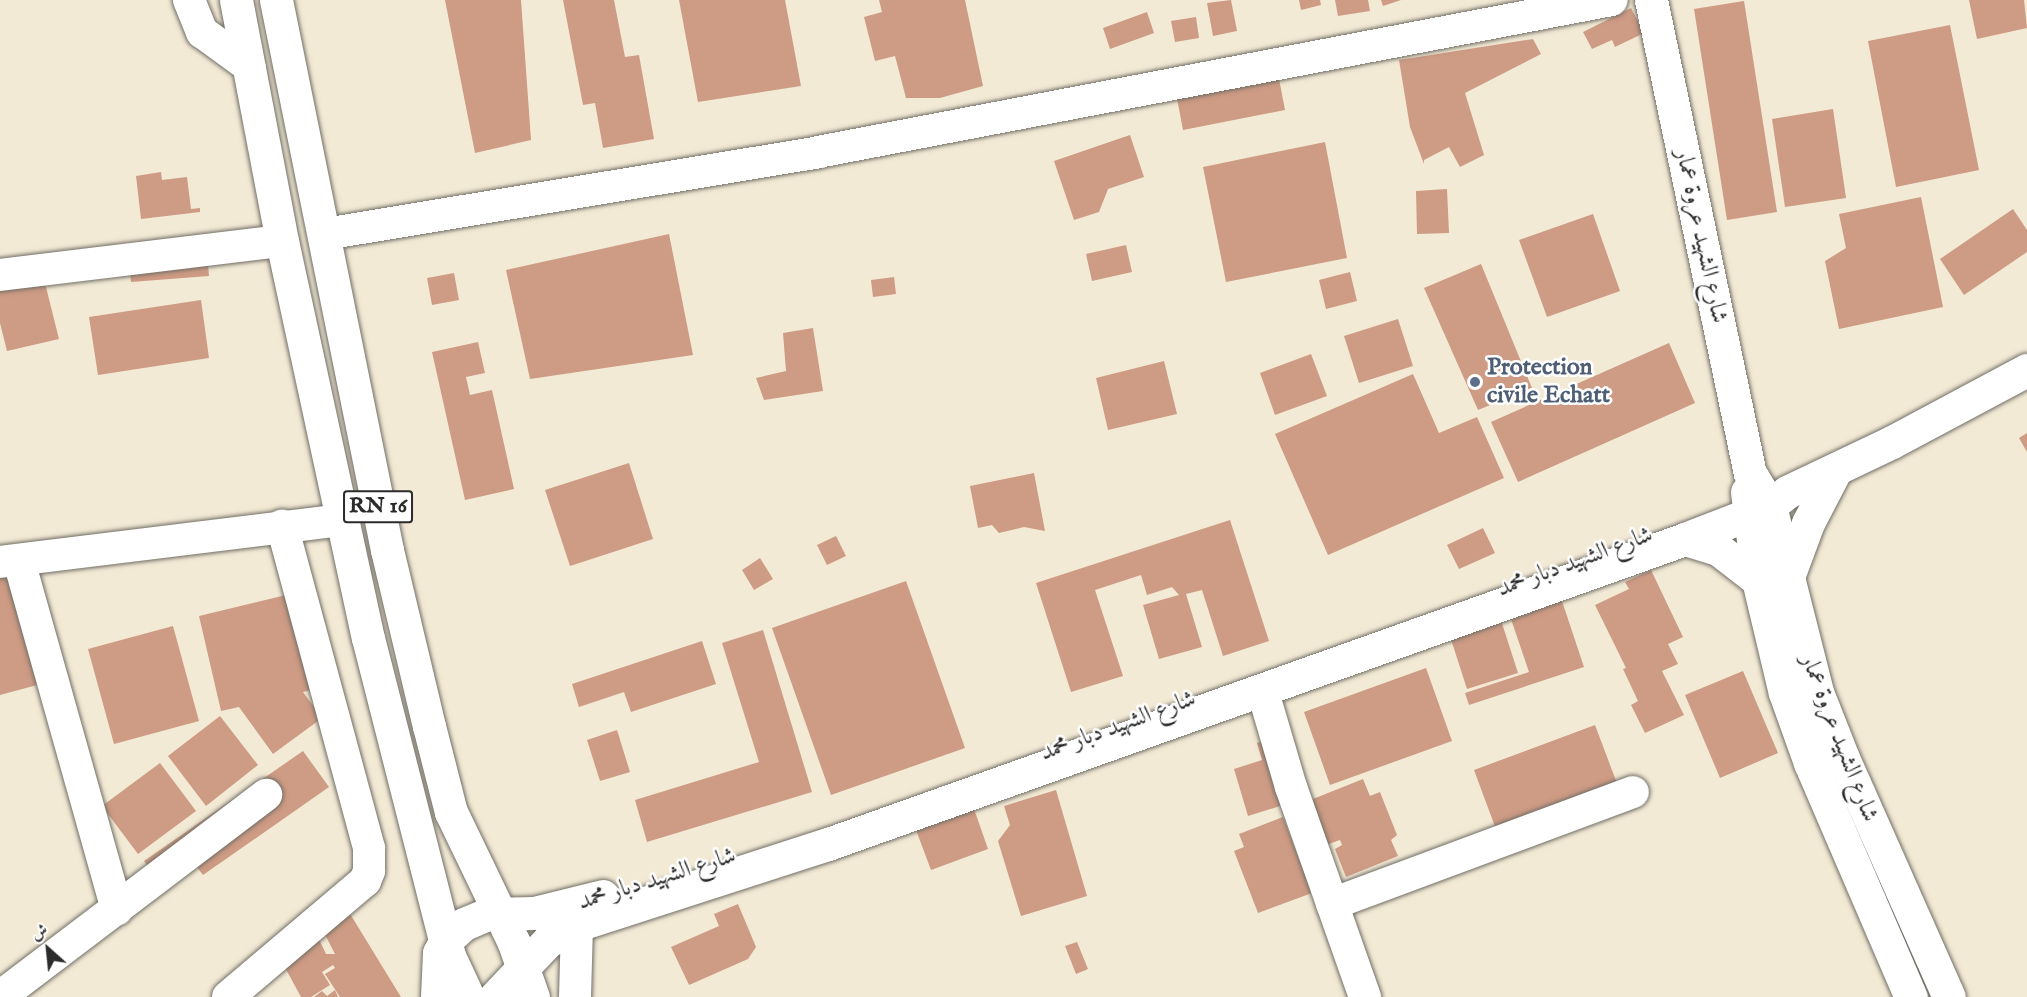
<!DOCTYPE html>
<meta charset="utf-8">
<style>
body{margin:0}
#map{position:relative;width:2027px;height:997px;overflow:hidden;background:#f3ead5;font-family:"IM FELL English",Amiri,serif}
div>[style]{position:absolute}
.building>*{inset:0;background:#ce9b84}
.roads{filter:drop-shadow(0 0 2px #716e66) drop-shadow(0 0 2px #716e66)}
.street>*{height:32px;margin:-16px;padding:0 16px;transform-origin:16px;border-radius:16px;background:#fff}
.secondary>*{height:33px;margin:-16.5px;padding:0 16.5px;transform-origin:16.5px;border-radius:16.5px;background:#fff}
.primary>*{height:33px;margin:-16.5px;padding:0 16.5px;transform-origin:16.5px;border-radius:16.5px;background:#fff}
.dots>*{width:16px;height:16px;translate:-50% -50%;box-sizing:border-box;border:3px solid #fff;border-radius:50%}
span{translate:-50% -50%;white-space:nowrap;text-align:center;line-height:1.15;-webkit-text-stroke:5px #fff;paint-order:stroke}
.shield-label span{padding:2px 4px;background:#fff;border:2px solid;border-radius:4px;-webkit-text-stroke-width:0}
.shield-label{font-size:22px;color:#2b2b2b;font-weight:700}
.street-label{font-size:24px;color:#2b2b2b}
.service-label{font-size:24px;color:#4e5e75;font-weight:700}
.left{translate:0 -50%;text-align:left}
.north{position:absolute;left:18px;top:919px;width:60px;height:60px;-webkit-text-stroke:4px #fff;paint-order:stroke;rotate:333deg;font-size:16px;font-weight:700;line-height:24px;text-align:center;color:#2b2b2b}
.north::after{content:'';display:block;margin:auto;width:21px;height:27px;background:#2b2b2b;clip-path:polygon(50% 0,100% 100%,50% 72%,0 100%)}
</style>
<div id="map">
<div class="building">
<i style="clip-path:polygon(445px 0,521px 0,531px 140px,475px 153px)"></i>
<i style="clip-path:polygon(563px 0,614px 0,625px 57px,639px 55px,654px 139px,603px 148px,595px 103px,583px 105px)"></i>
<i style="clip-path:polygon(679px 0,785px 0,801px 86px,698px 102px)"></i>
<i style="clip-path:polygon(879px 0,965px 0,983px 86px,940px 98px,906px 98px,895px 56px,875px 61px,864px 17px,882px 12px)"></i>
<i style="clip-path:polygon(1231px 0,1237px 31px,1213px 36px,1207px 3px)"></i>
<i style="clip-path:polygon(1299px 0,1320px 0,1321px 5px,1301px 10px)"></i>
<i style="clip-path:polygon(1335px 0,1368px 0,1370px 11px,1338px 16px)"></i>
<i style="clip-path:polygon(1381px 0,1401px 0,1383px 6px)"></i>
<i style="clip-path:polygon(1969px 0,2024px 0,2027px 28px,1977px 39px)"></i>
<i style="clip-path:polygon(1744px 1px,1777px 212px,1727px 220px,1694px 9px)"></i>
<i style="clip-path:polygon(1631px 8px,1644px 33px,1615px 47px,1612px 40px,1592px 49px,1583px 32px)"></i>
<i style="clip-path:polygon(1147px 12px,1154px 33px,1110px 49px,1103px 28px)"></i>
<i style="clip-path:polygon(1196px 17px,1199px 38px,1175px 42px,1171px 21px)"></i>
<i style="clip-path:polygon(1950px 25px,1979px 170px,1896px 187px,1868px 41px)"></i>
<i style="clip-path:polygon(1533px 39px,1541px 54px,1465px 93px,1484px 155px,1460px 167px,1449px 147px,1424px 160px,1424px 164px,1410px 127px,1399px 60px)"></i>
<i style="clip-path:polygon(1276px 63px,1285px 110px,1183px 130px,1174px 83px)"></i>
<i style="clip-path:polygon(1833px 109px,1846px 198px,1785px 207px,1772px 119px)"></i>
<i style="clip-path:polygon(1130px 135px,1144px 177px,1108px 189px,1099px 212px,1074px 220px,1054px 161px)"></i>
<i style="clip-path:polygon(1325px 142px,1347px 258px,1226px 282px,1203px 167px)"></i>
<i style="clip-path:polygon(161px 172px,162px 180px,187px 177px,191px 209px,200px 208px,200px 212px,141px 219px,136px 176px)"></i>
<i style="clip-path:polygon(1447px 189px,1449px 233px,1417px 234px,1416px 191px)"></i>
<i style="clip-path:polygon(1921px 197px,1943px 307px,1839px 329px,1825px 261px,1846px 248px,1839px 214px)"></i>
<i style="clip-path:polygon(2013px 209px,2027px 230px,2027px 252px,1964px 295px,1940px 259px)"></i>
<i style="clip-path:polygon(1593px 214px,1620px 291px,1547px 317px,1519px 240px)"></i>
<i style="clip-path:polygon(669px 234px,693px 355px,530px 379px,506px 270px)"></i>
<i style="clip-path:polygon(206px 241px,209px 276px,131px 282px,128px 251px)"></i>
<i style="clip-path:polygon(1126px 245px,1132px 272px,1092px 281px,1086px 254px)"></i>
<i style="clip-path:polygon(40px 263px,59px 339px,7px 351px,0 323px,0 278px)"></i>
<i style="clip-path:polygon(1481px 264px,1532px 388px,1478px 410px,1424px 288px)"></i>
<i style="clip-path:polygon(1350px 272px,1357px 301px,1326px 309px,1319px 280px)"></i>
<i style="clip-path:polygon(454px 273px,459px 300px,432px 305px,427px 278px)"></i>
<i style="clip-path:polygon(894px 277px,896px 294px,873px 297px,871px 280px)"></i>
<i style="clip-path:polygon(201px 300px,209px 358px,98px 375px,89px 317px)"></i>
<i style="clip-path:polygon(1398px 319px,1413px 366px,1359px 383px,1344px 336px)"></i>
<i style="clip-path:polygon(813px 328px,823px 391px,764px 400px,756px 378px,786px 371px,783px 333px)"></i>
<i style="clip-path:polygon(478px 342px,485px 373px,466px 377px,470px 395px,492px 390px,514px 489px,465px 500px,432px 352px)"></i>
<i style="clip-path:polygon(1669px 343px,1695px 403px,1518px 482px,1491px 422px)"></i>
<i style="clip-path:polygon(1311px 354px,1327px 396px,1275px 415px,1260px 373px)"></i>
<i style="clip-path:polygon(1164px 361px,1177px 414px,1108px 430px,1096px 378px)"></i>
<i style="clip-path:polygon(1413px 374px,1439px 433px,1477px 417px,1504px 478px,1328px 555px,1275px 434px)"></i>
<i style="clip-path:polygon(2027px 433px,2027px 452px,2019px 438px)"></i>
<i style="clip-path:polygon(629px 463px,653px 539px,570px 566px,545px 490px)"></i>
<i style="clip-path:polygon(1034px 473px,1045px 531px,1024px 527px,999px 533px,992px 525px,978px 528px,970px 486px)"></i>
<i style="clip-path:polygon(1230px 520px,1269px 641px,1223px 656px,1202px 590px,1186px 594px,1202px 647px,1159px 659px,1143px 605px,1179px 595px,1172px 587px,1147px 595px,1141px 575px,1095px 590px,1123px 676px,1071px 692px,1036px 583px)"></i>
<i style="clip-path:polygon(1483px 528px,1495px 553px,1459px 569px,1447px 545px)"></i>
<i style="clip-path:polygon(836px 536px,846px 556px,827px 565px,817px 545px)"></i>
<i style="clip-path:polygon(0 557px,52px 681px,0 695px)"></i>
<i style="clip-path:polygon(760px 558px,773px 579px,754px 590px,742px 570px)"></i>
<i style="clip-path:polygon(1651px 570px,1683px 637px,1668px 644px,1678px 664px,1662px 671px,1684px 715px,1645px 733px,1631px 705px,1638px 701px,1623px 669px,1626px 668px,1595px 605px,1629px 589px,1625px 582px)"></i>
<i style="clip-path:polygon(906px 581px,965px 748px,831px 795px,772px 628px)"></i>
<i style="clip-path:polygon(290px 594px,312px 690px,303px 692px,322px 718px,273px 754px,239px 707px,221px 711px,199px 616px)"></i>
<i style="clip-path:polygon(1562px 601px,1584px 667px,1469px 705px,1465px 693px,1529px 672px,1511px 619px)"></i>
<i style="clip-path:polygon(1499px 614px,1518px 673px,1467px 689px,1448px 630px)"></i>
<i style="clip-path:polygon(173px 626px,199px 721px,114px 744px,88px 649px)"></i>
<i style="clip-path:polygon(763px 630px,812px 792px,647px 842px,635px 800px,759px 762px,722px 643px)"></i>
<i style="clip-path:polygon(702px 641px,716px 684px,631px 712px,624px 692px,579px 707px,572px 684px)"></i>
<i style="clip-path:polygon(1426px 668px,1452px 741px,1330px 785px,1304px 712px)"></i>
<i style="clip-path:polygon(1743px 671px,1778px 753px,1720px 778px,1685px 695px)"></i>
<i style="clip-path:polygon(220px 716px,258px 765px,206px 806px,168px 756px)"></i>
<i style="clip-path:polygon(1595px 725px,1618px 786px,1497px 832px,1474px 770px)"></i>
<i style="clip-path:polygon(617px 730px,630px 772px,600px 781px,587px 740px)"></i>
<i style="clip-path:polygon(1273px 737px,1293px 802px,1248px 816px,1234px 769px,1262px 760px,1257px 743px)"></i>
<i style="clip-path:polygon(303px 751px,329px 787px,203px 875px,194px 863px,161px 886px,144px 861px)"></i>
<i style="clip-path:polygon(160px 763px,196px 811px,138px 854px,102px 806px)"></i>
<i style="clip-path:polygon(1363px 779px,1370px 796px,1380px 792px,1397px 835px,1391px 840px,1398px 856px,1346px 877px,1335px 849px,1342px 845px,1340px 840px,1326px 845px,1308px 801px)"></i>
<i style="clip-path:polygon(1056px 790px,1087px 896px,1021px 916px,998px 841px,1010px 825px,1004px 806px)"></i>
<i style="clip-path:polygon(974px 809px,988px 849px,931px 870px,916px 830px)"></i>
<i style="clip-path:polygon(1283px 817px,1312px 893px,1258px 913px,1234px 851px,1244px 847px,1239px 834px)"></i>
<i style="clip-path:polygon(344px 904px,401px 997px,340px 997px,325px 974px,335px 968px,333px 965px,322px 972px,330px 985px,311px 997px,301px 997px,282px 962px,315px 931px,326px 954px,335px 954px,320px 925px)"></i>
<i style="clip-path:polygon(738px 904px,756px 947px,748px 959px,689px 985px,671px 947px,719px 926px,714px 914px)"></i>
<i style="clip-path:polygon(1077px 942px,1088px 969px,1076px 974px,1065px 946px)"></i>
<i style="clip-path:polygon(335px 990px,338px 997px,314px 997px,322px 991px,327px 996px)"></i>
</div>
<div class="roads">
<div class="street">
<i style="left:189px;top:0;width:35px;rotate:68deg"></i>
<i style="left:202px;top:32px;width:59px;rotate:36.1deg"></i>
<i style="left:325px;top:234px;width:500px;rotate:-9.4deg"></i>
<i style="left:818px;top:152px;width:808px;rotate:-10.84deg"></i>
<i style="left:0;top:275px;width:284px;rotate:-6.9deg"></i>
<i style="left:19px;top:561px;width:362px;rotate:74.3deg"></i>
<i style="left:0;top:562px;width:344px;rotate:-7deg"></i>
<i style="left:1263px;top:692px;width:99px;rotate:73.6deg"></i>
<i style="left:1291px;top:787px;width:223px;rotate:70.6deg"></i>
<i style="left:1332px;top:904px;width:321px;rotate:-20.4deg"></i>
<i style="left:5px;top:993px;width:328px;rotate:-37.2deg"></i>
<i style="left:228px;top:997px;width:180px;rotate:-40.3deg"></i>
<i style="left:365px;top:881px;width:11px;rotate:-68deg"></i>
<i style="left:369px;top:871px;width:23px;rotate:-90deg"></i>
<i style="left:369px;top:848px;width:334px;rotate:-105.1deg"></i>
<i style="left:575px;top:997px;width:72px;rotate:-88.4deg"></i>
</div>
<div class="secondary">
<i style="left:1651px;top:0;width:483px;rotate:78.2deg"></i>
<i style="left:1750px;top:473px;width:39px;rotate:59deg"></i>
<i style="left:1770px;top:506px;width:192px;rotate:75.8deg"></i>
<i style="left:1817px;top:692px;width:71px;rotate:68.5deg"></i>
<i style="left:1843px;top:758px;width:261px;rotate:66.1deg"></i>
<i style="left:1747px;top:492px;width:89px;rotate:82.9deg"></i>
<i style="left:1758px;top:580px;width:116px;rotate:76.6deg"></i>
<i style="left:1785px;top:693px;width:74px;rotate:70.3deg"></i>
<i style="left:1810px;top:763px;width:255px;rotate:66.7deg"></i>
<i style="left:1685px;top:539px;width:34px;rotate:17deg"></i>
<i style="left:1718px;top:549px;width:51px;rotate:37.8deg"></i>
<i style="left:1788px;top:577px;width:58px;rotate:-69.7deg"></i>
<i style="left:1808px;top:523px;width:59px;rotate:-62.6deg"></i>
<i style="left:437px;top:997px;width:44px;rotate:-87.4deg"></i>
<i style="left:439px;top:953px;width:13px;rotate:-63deg"></i>
<i style="left:445px;top:941px;width:25px;rotate:-42deg"></i>
<i style="left:464px;top:924px;width:26px;rotate:-23deg"></i>
<i style="left:488px;top:914px;width:46px;rotate:-1.2deg"></i>
<i style="left:534px;top:913px;width:71px;rotate:-13.8deg"></i>
<i style="left:495px;top:997px;width:77px;rotate:-46.6deg"></i>
<i style="left:548px;top:941px;width:33px;rotate:-29deg"></i>
<i style="left:577px;top:925px;width:264px;rotate:-17.9deg"></i>
<i style="left:828px;top:844px;width:910px;rotate:-19.59deg"></i>
<i style="left:1685px;top:539px;width:91px;rotate:-21.2deg"></i>
<i style="left:1770px;top:506px;width:22px;rotate:-39deg"></i>
<i style="left:1787px;top:492px;width:116px;rotate:-25.5deg"></i>
<i style="left:1892px;top:442px;width:153px;rotate:-28.1deg"></i>
</div>
<div class="primary">
<i style="left:236px;top:0;width:245px;rotate:79.2deg"></i>
<i style="left:282px;top:241px;width:406px;rotate:77.8deg"></i>
<i style="left:368px;top:638px;width:328px;rotate:75.7deg"></i>
<i style="left:449px;top:956px;width:45px;rotate:65.1deg"></i>
<i style="left:276px;top:0;width:561px;rotate:78.59deg"></i>
<i style="left:387px;top:550px;width:181px;rotate:76.6deg"></i>
<i style="left:429px;top:726px;width:89px;rotate:75.7deg"></i>
<i style="left:451px;top:812px;width:145px;rotate:64.3deg"></i>
<i style="left:514px;top:943px;width:57px;rotate:70.6deg"></i>
</div>
</div>
<div class="dots">
<i style="left:1475px;top:382px;background:#5c6f8a"></i>
</div>
<div class="shield-label">
<span style="left:378px;top:507px">RN 16</span>
</div>
<div class="street-label">
<span style="left:1701px;top:236px;rotate:78deg">شارع الشهيد عروة عمار</span>
<span style="left:1575px;top:562px;rotate:-20deg">شارع الشهيد دبار محمد</span>
<span style="left:1118px;top:726px;rotate:-20deg">شارع الشهيد دبار محمد</span>
<span style="left:1839px;top:738px;rotate:69deg">شارع الشهيد عروة عمار</span>
<span style="left:657px;top:879px;rotate:-17deg">شارع الشهيد دبار محمد</span>
</div>
<div class="service-label">
<span class="left" style="left:1487px;top:382px">Protection<br>civile Echatt</span>
</div>
<div class="north">ش</div>
</div>
